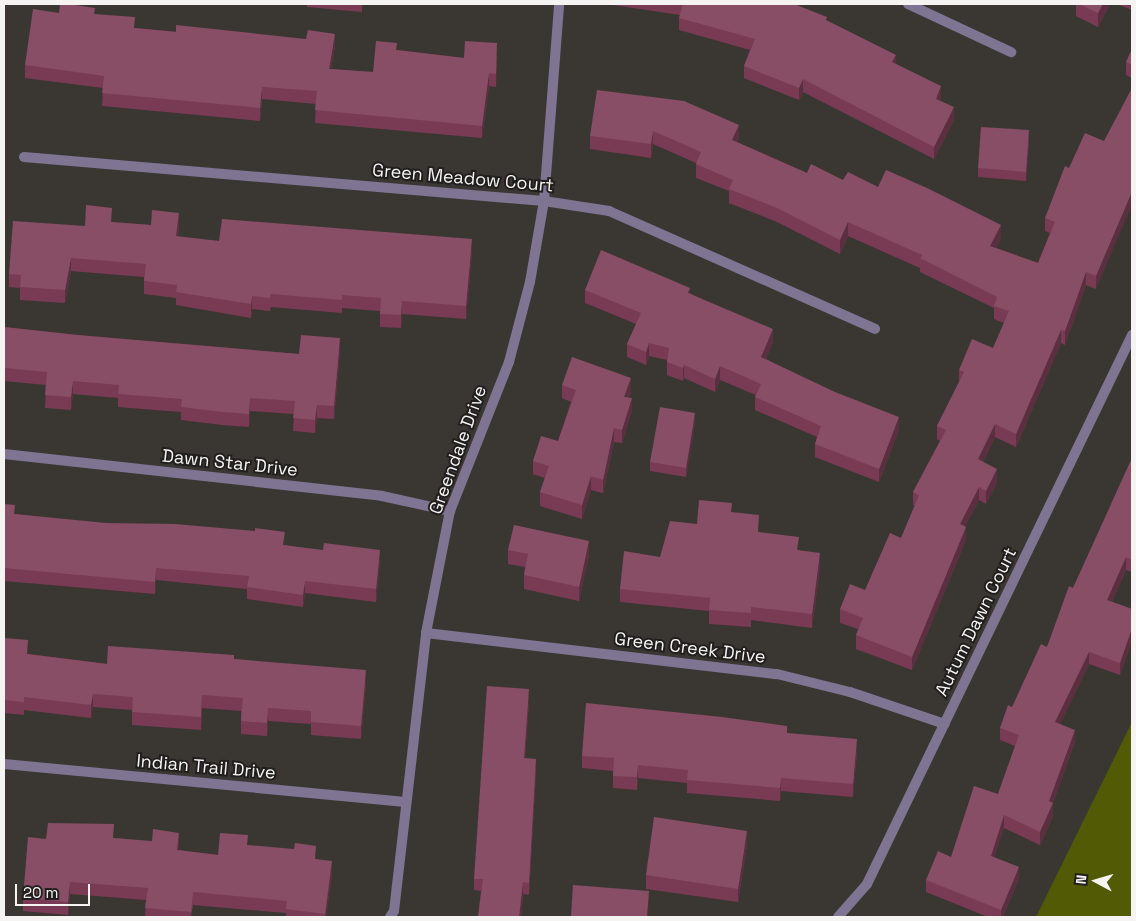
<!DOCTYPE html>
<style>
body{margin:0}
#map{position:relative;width:1136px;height:921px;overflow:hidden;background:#3a3733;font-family:"Space Grotesk",sans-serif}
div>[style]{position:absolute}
.green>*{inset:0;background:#525a06}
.street>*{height:10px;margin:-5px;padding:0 5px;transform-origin:5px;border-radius:5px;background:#7f7593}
.wall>*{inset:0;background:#793a54}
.shaded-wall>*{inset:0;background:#5a3040}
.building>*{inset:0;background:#874e65}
span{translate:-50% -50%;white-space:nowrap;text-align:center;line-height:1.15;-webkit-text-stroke:4px #201f1d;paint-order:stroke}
.street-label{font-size:18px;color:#f6f4f2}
.frame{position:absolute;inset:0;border:5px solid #f6f4f2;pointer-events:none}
.north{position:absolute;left:1071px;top:856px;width:50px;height:50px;-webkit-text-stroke:4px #201f1d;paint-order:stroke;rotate:276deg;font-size:14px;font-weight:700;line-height:20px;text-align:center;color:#f6f4f2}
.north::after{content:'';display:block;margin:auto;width:18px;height:22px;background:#f6f4f2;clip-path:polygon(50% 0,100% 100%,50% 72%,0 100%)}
.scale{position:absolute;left:15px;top:884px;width:75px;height:22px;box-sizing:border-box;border:2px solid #f6f4f2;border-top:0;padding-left:6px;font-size:15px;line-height:18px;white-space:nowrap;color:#f6f4f2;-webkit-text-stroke:4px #201f1d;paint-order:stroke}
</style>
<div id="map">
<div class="green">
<i style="clip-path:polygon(1132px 722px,1132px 917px,1036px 917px)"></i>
</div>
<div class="street">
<i style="left:908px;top:4px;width:114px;rotate:25deg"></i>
<i style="left:24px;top:157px;width:522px;rotate:4.84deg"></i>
<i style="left:544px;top:201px;width:66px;rotate:8.7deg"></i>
<i style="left:609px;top:211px;width:291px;rotate:23.9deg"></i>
<i style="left:4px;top:454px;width:380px;rotate:6.3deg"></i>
<i style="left:382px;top:496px;width:70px;rotate:12.4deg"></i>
<i style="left:426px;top:633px;width:353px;rotate:6.7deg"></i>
<i style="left:777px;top:674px;width:75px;rotate:13.9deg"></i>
<i style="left:850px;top:692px;width:100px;rotate:18.6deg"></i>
<i style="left:4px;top:764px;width:403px;rotate:5.4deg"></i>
<i style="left:390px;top:917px;width:7px;rotate:-56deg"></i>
<i style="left:394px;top:911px;width:280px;rotate:-83.4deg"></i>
<i style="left:426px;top:633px;width:124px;rotate:-78.9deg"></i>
<i style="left:450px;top:511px;width:160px;rotate:-68.4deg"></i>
<i style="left:509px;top:362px;width:83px;rotate:-75.3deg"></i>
<i style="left:530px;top:282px;width:82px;rotate:-80.2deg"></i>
<i style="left:544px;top:201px;width:198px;rotate:-85.6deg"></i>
<i style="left:838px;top:917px;width:44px;rotate:-48.7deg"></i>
<i style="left:867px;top:884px;width:610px;rotate:-64.23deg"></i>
</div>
<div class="wall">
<i style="clip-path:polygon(307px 4px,362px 4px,362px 12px,307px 7px)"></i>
<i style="clip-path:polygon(613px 4px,794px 4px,827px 21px,896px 64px,941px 99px,940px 101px,954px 120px,934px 159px,803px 92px,799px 100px,744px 78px,744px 66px,750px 50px,679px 30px,679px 18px,680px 15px,613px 5px)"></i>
<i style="clip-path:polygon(1076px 4px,1110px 4px,1098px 27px,1076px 16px)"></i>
<i style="clip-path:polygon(1117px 4px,1132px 4px,1132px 10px)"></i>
<i style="clip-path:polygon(59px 13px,95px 14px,135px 28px,335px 46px,331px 69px,373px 72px,397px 50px,464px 58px,497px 56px,496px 87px,489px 86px,482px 138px,315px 123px,316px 104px,262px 99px,260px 121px,102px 106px,103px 88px,25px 78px,25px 65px)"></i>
<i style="clip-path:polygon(1132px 49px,1132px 78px,1126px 75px,1126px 62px)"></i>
<i style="clip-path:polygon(684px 101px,739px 138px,737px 142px,807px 173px,878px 187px,1001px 238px,996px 248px,1038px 263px,1050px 233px,1045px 231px,1045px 218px,1069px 168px,1104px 141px,1096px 289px,1086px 285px,1065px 345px,1061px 343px,1016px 447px,995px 437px,983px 462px,997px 482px,986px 504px,979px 500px,965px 527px,966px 540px,912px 670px,856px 649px,856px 635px,858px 629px,840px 623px,840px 609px,865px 590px,901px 538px,915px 506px,913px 505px,913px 492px,940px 441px,937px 439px,937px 426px,959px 382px,959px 370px,993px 348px,1004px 323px,994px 319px,994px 308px,920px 272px,920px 268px,848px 236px,840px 254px,777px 222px,729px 203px,729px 191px,696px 178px,696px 163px,653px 144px,651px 158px,590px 149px,590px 136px)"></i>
<i style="clip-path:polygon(1029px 140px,1026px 181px,978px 177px,978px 168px)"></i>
<i style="clip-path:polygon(112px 222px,151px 225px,179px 226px,178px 237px,219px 241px,472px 252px,466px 319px,402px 314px,401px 328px,380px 327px,380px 311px,342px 308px,342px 313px,271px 307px,270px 311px,252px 309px,251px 318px,176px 305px,176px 298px,144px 294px,144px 277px,71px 271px,65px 303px,20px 300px,20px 288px,9px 287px,9px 274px,85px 226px)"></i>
<i style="clip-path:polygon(585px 290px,690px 293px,773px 342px,766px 359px,899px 430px,879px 482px,815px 457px,815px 444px,817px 437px,755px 410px,755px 397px,756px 395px,720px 380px,715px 392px,684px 378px,683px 381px,667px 375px,667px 360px,649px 356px,646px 365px,627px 357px,627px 344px,636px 324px,585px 303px)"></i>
<i style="clip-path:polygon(4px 327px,77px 335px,299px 354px,340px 351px,334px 419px,317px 418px,315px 433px,293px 431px,294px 414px,250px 411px,249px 427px,222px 425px,181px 420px,181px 412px,118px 407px,118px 398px,73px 394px,71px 410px,45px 408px,46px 385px,4px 381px)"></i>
<i style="clip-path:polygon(562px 385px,631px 392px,629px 397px,632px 411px,622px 443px,614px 442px,603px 493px,591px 490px,582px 519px,540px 506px,540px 492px,545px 478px,533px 474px,533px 461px,558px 441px,571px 402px,562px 398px)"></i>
<i style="clip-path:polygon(695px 422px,686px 477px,650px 471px,650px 462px)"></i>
<i style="clip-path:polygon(1132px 461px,1132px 572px,1126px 570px,1112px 602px,1132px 609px,1132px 640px,1120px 675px,1089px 664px,1060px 724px,1075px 742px,1053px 803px,1053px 816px,1040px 845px,1004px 828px,994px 857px,1019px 879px,1003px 917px,988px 917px,926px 892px,926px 880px,951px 857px,998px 794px,1015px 746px,1000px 740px,1000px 728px,1047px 647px,1073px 588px)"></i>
<i style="clip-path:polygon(4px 504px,15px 514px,285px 545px,380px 562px,376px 602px,305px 593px,303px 607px,247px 599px,247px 589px,156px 580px,155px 594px,4px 581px)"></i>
<i style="clip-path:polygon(732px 512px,759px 532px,799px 550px,820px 566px,812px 628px,751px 620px,751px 627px,709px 624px,709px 611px,620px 602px,620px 589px,660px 557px,697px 524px)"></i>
<i style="clip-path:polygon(508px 550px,589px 555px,579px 601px,524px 589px,524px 575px,525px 567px,508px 564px)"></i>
<i style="clip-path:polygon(4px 638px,28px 654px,107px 664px,234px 659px,366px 683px,361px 739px,311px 735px,311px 724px,268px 721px,267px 736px,241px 734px,241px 711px,202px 708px,201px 730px,132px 725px,132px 710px,93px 707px,91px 718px,24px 710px,24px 715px,4px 713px)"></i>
<i style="clip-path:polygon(529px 701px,525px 758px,536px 771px,529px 895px,523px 894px,521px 917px,478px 917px,481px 891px,474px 890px,474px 879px)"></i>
<i style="clip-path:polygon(787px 733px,857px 752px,853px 797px,781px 791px,780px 801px,687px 793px,687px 783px,638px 778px,637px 790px,613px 788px,613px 771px,582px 768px,582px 756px)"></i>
<i style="clip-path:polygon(114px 838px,179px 845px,178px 850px,218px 855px,248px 845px,316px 859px,332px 874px,326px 917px,286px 917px,286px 913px,193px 905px,191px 917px,145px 917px,146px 900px,70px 894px,68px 915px,23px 911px,23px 898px,46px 839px)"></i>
<i style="clip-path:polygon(747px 845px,738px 902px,646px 889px,646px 875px)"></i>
</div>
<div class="shaded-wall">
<i style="clip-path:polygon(1103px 4px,1110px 4px,1098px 27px,1098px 13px)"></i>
<i style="clip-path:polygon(335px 34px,335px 46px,329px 81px,329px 69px)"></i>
<i style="clip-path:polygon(497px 43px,497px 56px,496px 87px,496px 74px)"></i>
<i style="clip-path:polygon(896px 55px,896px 67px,892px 62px)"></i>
<i style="clip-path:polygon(489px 73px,489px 86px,482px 138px,482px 126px)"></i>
<i style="clip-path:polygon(803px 79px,803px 92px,799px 100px,799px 88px)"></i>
<i style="clip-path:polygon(941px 86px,941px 99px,936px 111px,936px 99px)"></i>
<i style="clip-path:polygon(262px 87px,262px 99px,260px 121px,260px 108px)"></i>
<i style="clip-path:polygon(954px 107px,954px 120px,934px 159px,934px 147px)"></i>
<i style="clip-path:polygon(739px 125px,739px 138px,732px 153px,732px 140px)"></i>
<i style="clip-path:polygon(1029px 130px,1029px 140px,1026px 181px,1026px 172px)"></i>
<i style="clip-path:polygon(653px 131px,653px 144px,651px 158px,651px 144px)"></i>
<i style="clip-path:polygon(1132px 192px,1132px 205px,1096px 289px,1096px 276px)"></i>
<i style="clip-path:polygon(179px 213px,179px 226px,176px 249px,176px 236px)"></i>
<i style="clip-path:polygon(848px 222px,848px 236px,840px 254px,840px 240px)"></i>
<i style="clip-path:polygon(1001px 225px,1001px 238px,990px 259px,990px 246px)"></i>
<i style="clip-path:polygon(472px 239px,472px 252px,466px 319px,466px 306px)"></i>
<i style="clip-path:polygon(71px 258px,71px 271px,65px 303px,65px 290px)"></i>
<i style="clip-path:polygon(1086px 272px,1086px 285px,1065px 345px,1065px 331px)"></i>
<i style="clip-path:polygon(252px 296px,252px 309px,251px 318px,251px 304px)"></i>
<i style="clip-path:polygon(402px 301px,402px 314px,401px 328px,401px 315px)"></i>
<i style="clip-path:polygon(773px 329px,773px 342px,761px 370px,761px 357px)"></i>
<i style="clip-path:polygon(1061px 330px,1061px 343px,1016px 447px,1016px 434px)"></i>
<i style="clip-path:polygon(340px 338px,340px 351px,334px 419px,334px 406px)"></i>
<i style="clip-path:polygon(649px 343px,649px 356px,646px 365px,646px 352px)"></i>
<i style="clip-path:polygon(684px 365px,684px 378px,683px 381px,683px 368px)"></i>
<i style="clip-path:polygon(720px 366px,720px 380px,715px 392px,715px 379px)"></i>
<i style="clip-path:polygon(631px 378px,631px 392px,624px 410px,624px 397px)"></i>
<i style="clip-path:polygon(73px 381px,73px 394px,71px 410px,71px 397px)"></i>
<i style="clip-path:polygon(250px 398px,250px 411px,249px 427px,249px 414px)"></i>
<i style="clip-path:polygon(632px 398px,632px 411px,622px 443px,622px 430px)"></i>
<i style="clip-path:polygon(317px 405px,317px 418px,315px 433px,315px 420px)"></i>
<i style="clip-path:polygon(695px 413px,695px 422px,686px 477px,686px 468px)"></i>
<i style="clip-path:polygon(899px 417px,899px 430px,879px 482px,879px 469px)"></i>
<i style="clip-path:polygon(995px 424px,995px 437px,978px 472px,978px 459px)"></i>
<i style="clip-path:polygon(614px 428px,614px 442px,603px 493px,603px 480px)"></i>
<i style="clip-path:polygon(997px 469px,997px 482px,986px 504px,986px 491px)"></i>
<i style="clip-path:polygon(591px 476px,591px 490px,582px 519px,582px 505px)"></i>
<i style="clip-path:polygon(979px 487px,979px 500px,960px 537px,960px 524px)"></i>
<i style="clip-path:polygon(966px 527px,966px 540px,912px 670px,912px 657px)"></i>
<i style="clip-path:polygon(589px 541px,589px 555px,579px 601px,579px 587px)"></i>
<i style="clip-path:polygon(380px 550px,380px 562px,376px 602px,376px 589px)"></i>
<i style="clip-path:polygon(820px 553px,820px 566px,812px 628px,812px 614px)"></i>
<i style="clip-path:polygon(1126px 557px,1126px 570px,1107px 613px,1107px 600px)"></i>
<i style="clip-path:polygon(156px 568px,156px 580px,155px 594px,155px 582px)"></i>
<i style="clip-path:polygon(305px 581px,305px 593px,303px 607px,303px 595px)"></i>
<i style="clip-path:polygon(1132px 628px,1132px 640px,1120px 675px,1120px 663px)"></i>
<i style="clip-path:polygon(1089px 652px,1089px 664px,1055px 735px,1055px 722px)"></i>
<i style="clip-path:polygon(366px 670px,366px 683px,361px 739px,361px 726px)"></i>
<i style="clip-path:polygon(529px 689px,529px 701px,524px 770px,524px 758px)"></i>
<i style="clip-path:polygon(93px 694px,93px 707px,91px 718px,91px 705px)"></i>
<i style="clip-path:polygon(202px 695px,202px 708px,201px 730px,201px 717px)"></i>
<i style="clip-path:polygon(268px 708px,268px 721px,267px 736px,267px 723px)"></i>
<i style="clip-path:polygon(1075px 730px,1075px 742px,1051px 809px,1053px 803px,1053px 816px,1040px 845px,1040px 832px,1049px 801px)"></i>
<i style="clip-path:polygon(857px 739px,857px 752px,853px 797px,853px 784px)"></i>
<i style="clip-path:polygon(536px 759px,536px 771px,529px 895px,529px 883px)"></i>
<i style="clip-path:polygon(638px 765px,638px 778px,637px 790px,637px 777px)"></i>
<i style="clip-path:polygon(781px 778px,781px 791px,780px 801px,780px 788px)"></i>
<i style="clip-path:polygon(1004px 815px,1004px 828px,991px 868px,991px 856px)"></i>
<i style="clip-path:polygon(747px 831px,747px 845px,738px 902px,738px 889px)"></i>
<i style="clip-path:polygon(179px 833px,179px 845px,177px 863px,177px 850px)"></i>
<i style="clip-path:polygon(332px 861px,332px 874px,326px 917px,325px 917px)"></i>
<i style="clip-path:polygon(1019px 867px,1019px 879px,1003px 917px,1001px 917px,1001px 910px)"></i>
<i style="clip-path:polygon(70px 882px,70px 894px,68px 915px,68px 902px)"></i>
<i style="clip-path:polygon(523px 882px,523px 894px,521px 917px,519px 917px)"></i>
<i style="clip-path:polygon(649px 891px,648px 917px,647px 917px)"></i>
</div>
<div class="building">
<i style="clip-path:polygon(60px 4px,68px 4px,95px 8px,94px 14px,135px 17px,134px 28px,176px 32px,176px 25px,306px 39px,308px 30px,335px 34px,329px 69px,373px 72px,376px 41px,397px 43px,396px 50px,464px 58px,465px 41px,497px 43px,496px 74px,489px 73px,482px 126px,315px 110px,317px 91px,262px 87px,260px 108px,102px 93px,104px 76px,25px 65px,33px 9px,59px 13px)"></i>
<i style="clip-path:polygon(683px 4px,794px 4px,827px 17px,826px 20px,896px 55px,892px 62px,941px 86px,936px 99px,954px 107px,934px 147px,803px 79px,799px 88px,744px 66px,755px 39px,679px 18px)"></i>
<i style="clip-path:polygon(1079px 4px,1103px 4px,1098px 13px)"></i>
<i style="clip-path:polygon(1132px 49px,1132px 65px,1126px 62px)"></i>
<i style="clip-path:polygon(1132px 88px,1132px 192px,1096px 276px,1086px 272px,1065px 331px,1061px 330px,1016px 434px,995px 424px,978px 459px,997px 469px,986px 491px,979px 487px,960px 524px,966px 527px,912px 657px,856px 635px,863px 618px,840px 609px,850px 584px,865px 590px,890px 533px,901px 538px,919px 495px,913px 492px,946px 430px,937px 426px,964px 372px,959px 370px,972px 339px,993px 348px,1009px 311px,994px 306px,997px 297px,920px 258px,922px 255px,848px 222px,840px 240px,777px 208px,729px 189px,733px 180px,696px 164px,701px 152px,653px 131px,651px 144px,590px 136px,597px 90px,684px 101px,739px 125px,732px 140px,807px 173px,811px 164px,843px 180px,848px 172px,878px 187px,886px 170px,927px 188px,1001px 225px,990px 246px,1038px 263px,1055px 222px,1045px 218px,1065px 166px,1069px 168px,1085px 133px,1104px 141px)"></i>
<i style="clip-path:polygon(981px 127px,1029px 130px,1026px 172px,978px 168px)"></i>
<i style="clip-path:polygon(86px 205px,112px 208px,111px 222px,151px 225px,152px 210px,179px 213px,176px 236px,219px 241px,222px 219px,472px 239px,466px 306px,402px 301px,401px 315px,380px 314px,381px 298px,342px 295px,342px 300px,271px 294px,270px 298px,252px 296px,251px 304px,176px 292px,177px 285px,144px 281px,146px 264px,71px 258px,65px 290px,20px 287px,21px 275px,9px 274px,13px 221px,85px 226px)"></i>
<i style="clip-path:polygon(601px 250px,690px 288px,688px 293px,773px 329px,761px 357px,835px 392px,899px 417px,879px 469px,815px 444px,821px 426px,755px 397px,761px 384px,720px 366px,715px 379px,684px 365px,683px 368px,667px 362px,669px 348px,649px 343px,646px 352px,627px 344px,641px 313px,585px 290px)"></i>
<i style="clip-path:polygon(4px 327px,77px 335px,299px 354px,301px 335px,340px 338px,334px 406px,317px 405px,315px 420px,293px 418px,295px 401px,250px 398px,249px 414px,222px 412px,181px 407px,182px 399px,118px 394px,119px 385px,73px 381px,71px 397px,45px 395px,47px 372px,4px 368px)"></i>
<i style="clip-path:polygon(572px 357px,631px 378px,624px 397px,632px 398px,622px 430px,614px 428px,603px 480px,591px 476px,582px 505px,540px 492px,549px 466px,533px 461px,541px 436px,558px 441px,576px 390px,562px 385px)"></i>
<i style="clip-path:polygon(660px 407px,695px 413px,686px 468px,650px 462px)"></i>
<i style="clip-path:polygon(1131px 460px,1132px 461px,1132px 560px,1126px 557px,1107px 600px,1132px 609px,1132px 628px,1120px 663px,1089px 652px,1055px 722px,1075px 730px,1049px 801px,1053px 803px,1040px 832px,1004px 815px,991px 856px,1019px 867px,1001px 910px,926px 880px,938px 851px,951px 857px,974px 786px,998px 794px,1019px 735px,1000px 728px,1008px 705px,1012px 707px,1041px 644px,1047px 647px,1069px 586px,1073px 588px)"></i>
<i style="clip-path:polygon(699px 500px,732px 503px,731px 512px,759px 515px,758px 532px,799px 537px,797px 550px,820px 553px,812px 614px,751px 607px,751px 613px,709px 610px,710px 598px,620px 589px,624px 551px,660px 557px,670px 521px,697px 524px)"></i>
<i style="clip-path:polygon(4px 504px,15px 505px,14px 514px,106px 523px,175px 524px,255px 531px,255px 528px,285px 532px,283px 545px,323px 550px,324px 543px,380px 550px,376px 589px,305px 581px,303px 595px,247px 587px,249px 576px,156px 568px,155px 582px,4px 568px)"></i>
<i style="clip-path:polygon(514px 525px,589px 541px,579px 587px,524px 575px,528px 554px,508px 550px)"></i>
<i style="clip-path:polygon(4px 638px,28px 640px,27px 654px,107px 664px,108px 646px,234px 655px,234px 659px,366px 670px,361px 726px,311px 722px,311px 711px,268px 708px,267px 723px,241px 721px,243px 698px,202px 695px,201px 717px,132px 712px,133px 697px,93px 694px,91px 705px,24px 697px,24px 702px,4px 700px)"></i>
<i style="clip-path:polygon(487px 686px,529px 689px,524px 758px,536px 759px,529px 883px,523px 882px,519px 917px,478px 917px,483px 879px,474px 879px)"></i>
<i style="clip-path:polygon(586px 703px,722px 717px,787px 726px,787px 733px,857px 739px,853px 784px,781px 778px,780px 788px,687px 780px,688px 770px,638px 765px,637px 777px,613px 776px,614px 758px,582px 756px)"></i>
<i style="clip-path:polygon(654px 817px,747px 831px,738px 889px,646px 875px)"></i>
<i style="clip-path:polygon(48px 823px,114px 824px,113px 838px,152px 841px,153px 829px,179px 833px,177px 850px,218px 855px,220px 833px,248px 835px,247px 845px,294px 849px,295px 843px,316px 846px,315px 859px,332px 861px,325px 914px,286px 909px,287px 901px,193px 892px,191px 912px,145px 908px,148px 888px,70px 882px,68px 902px,23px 898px,28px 837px,46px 839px)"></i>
<i style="clip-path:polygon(573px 885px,649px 891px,647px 917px,571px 917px)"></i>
</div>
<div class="street-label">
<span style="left:463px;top:178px;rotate:5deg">Green Meadow Court</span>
<span style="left:458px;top:450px;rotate:-70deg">Greendale Drive</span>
<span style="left:230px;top:463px;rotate:6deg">Dawn Star Drive</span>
<span style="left:976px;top:622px;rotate:-64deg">Autum Dawn Court</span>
<span style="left:690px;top:648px;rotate:7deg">Green Creek Drive</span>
<span style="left:206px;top:767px;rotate:5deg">Indian Trail Drive</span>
</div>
<div class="frame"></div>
<div class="north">N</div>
<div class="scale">20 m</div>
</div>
